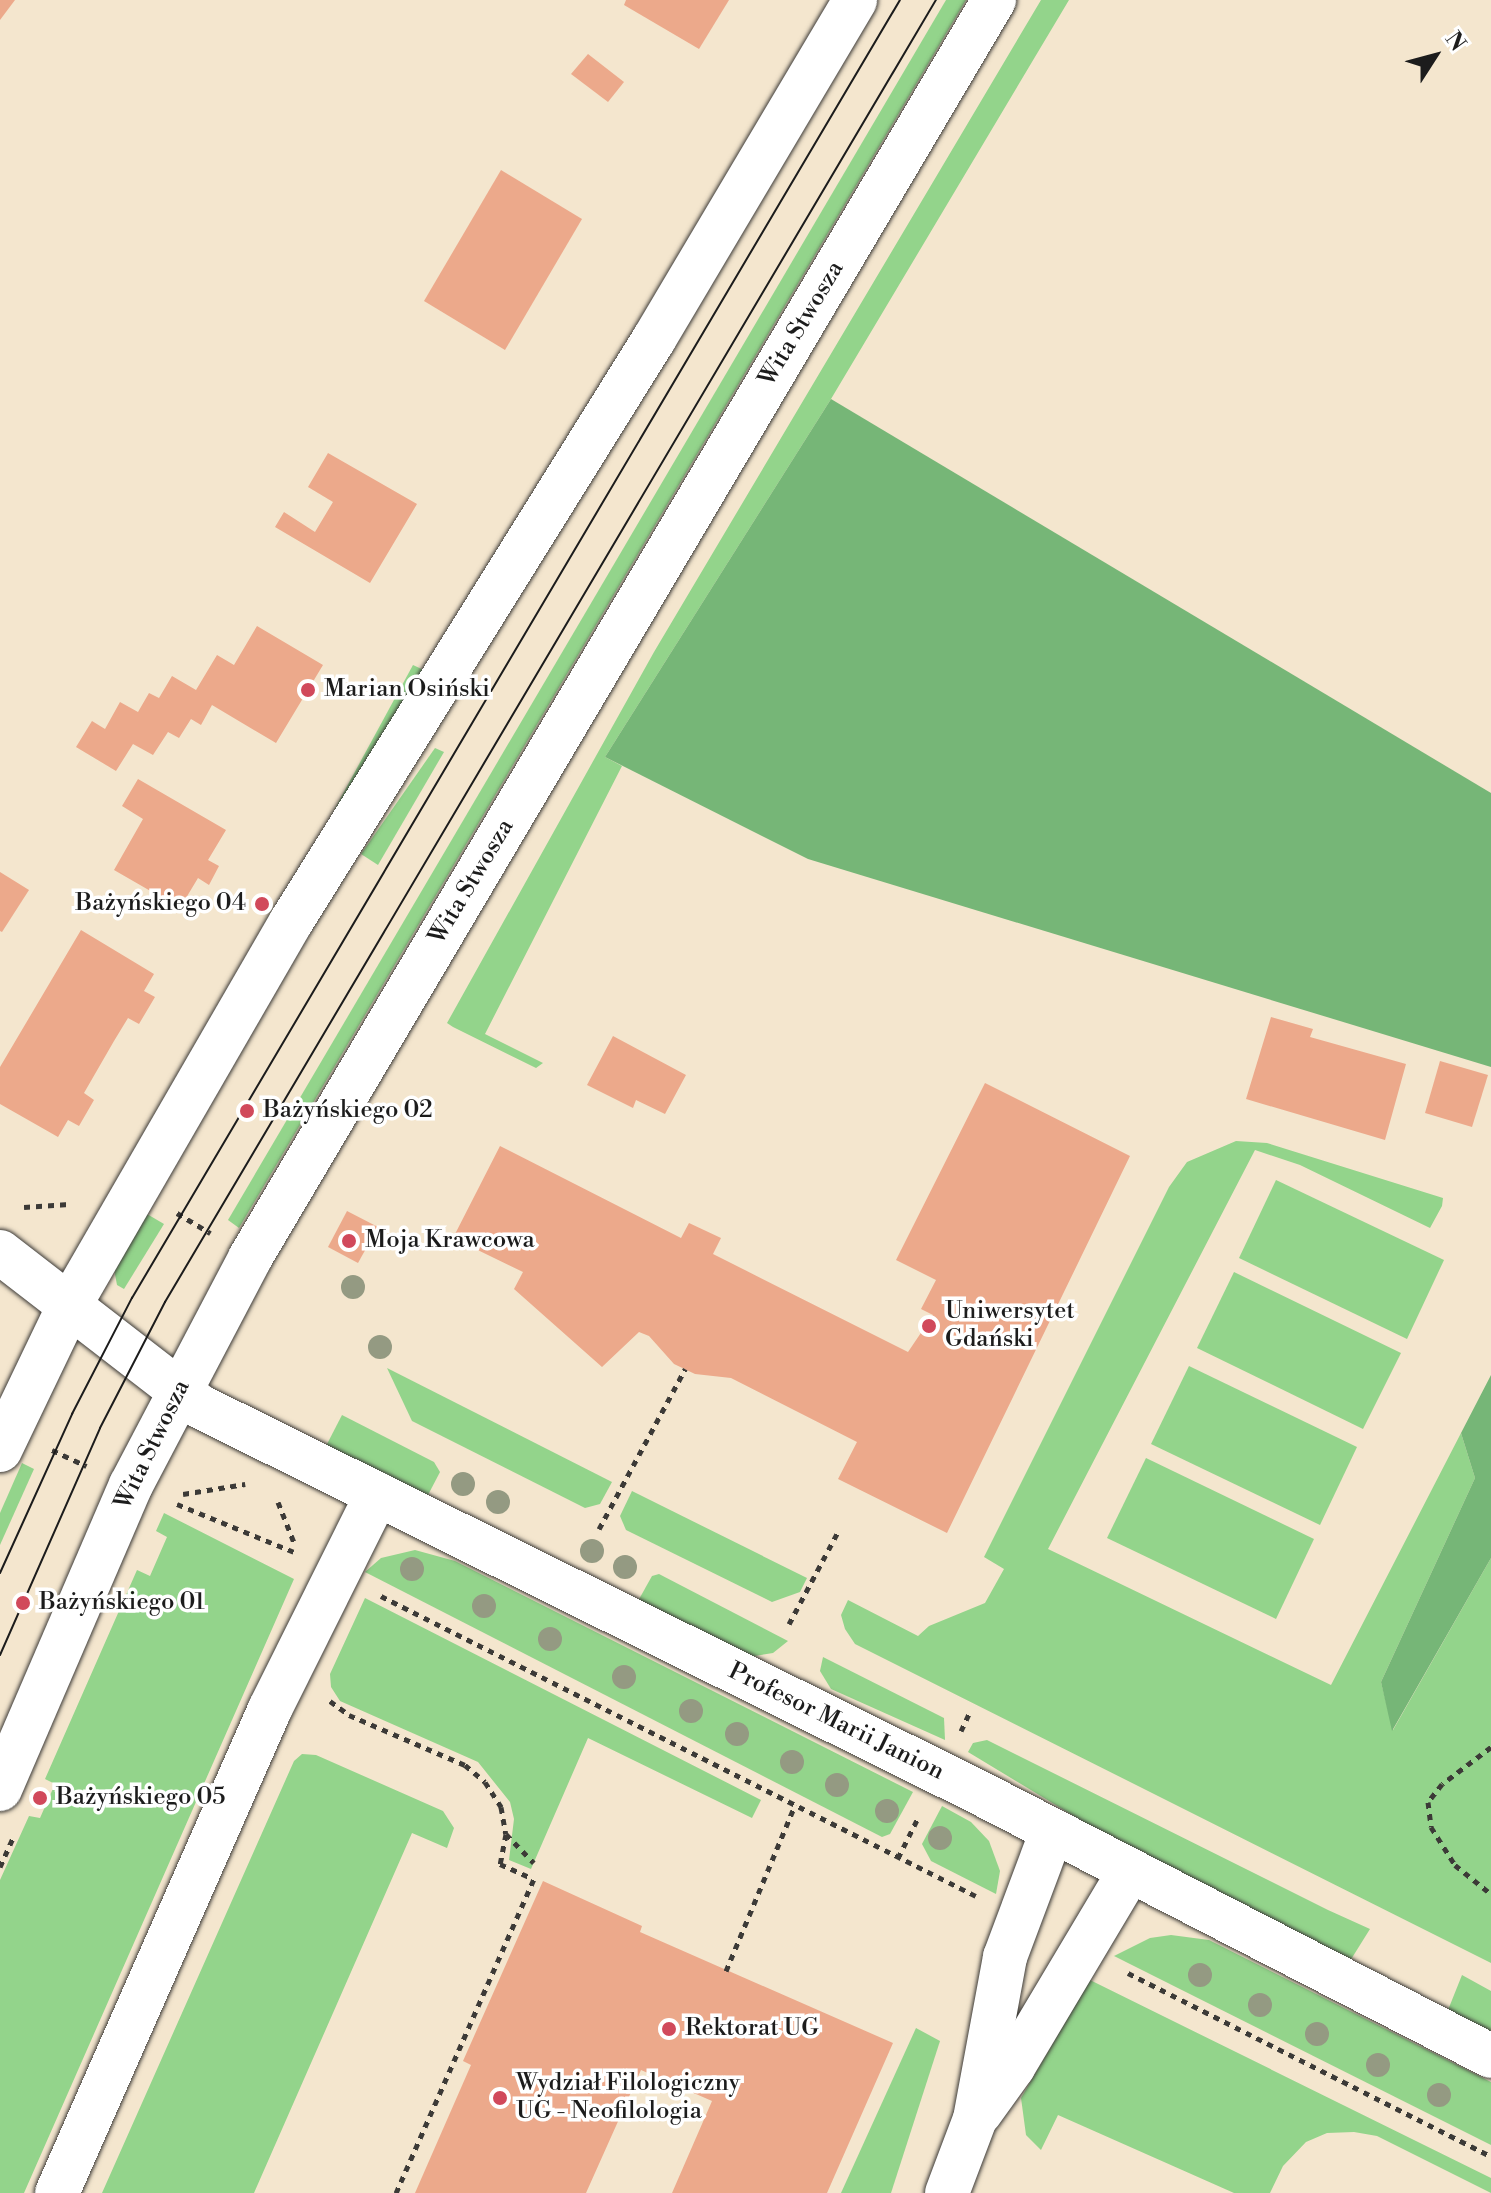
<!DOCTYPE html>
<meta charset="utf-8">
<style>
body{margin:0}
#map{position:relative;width:1491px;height:2193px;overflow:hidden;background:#f4e6ce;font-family:"Libre Bodoni",serif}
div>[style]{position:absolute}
.green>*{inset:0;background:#93d48b}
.forest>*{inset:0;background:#76b677}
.building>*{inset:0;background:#eca98b}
.path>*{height:5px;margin-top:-2.5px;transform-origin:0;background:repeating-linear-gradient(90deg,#3c3a37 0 6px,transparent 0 12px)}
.roads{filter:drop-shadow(0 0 2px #3c3a37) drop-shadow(0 0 2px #3c3a37)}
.minor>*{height:44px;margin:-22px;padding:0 22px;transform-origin:22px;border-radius:22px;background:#fff}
.tram>*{height:2px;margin:-1px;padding:0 1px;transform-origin:1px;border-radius:1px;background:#1c1c1c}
.trees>*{width:24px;height:24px;margin:-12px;border-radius:50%;background:#949a82}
.dots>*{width:22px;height:22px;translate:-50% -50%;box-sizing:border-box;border:4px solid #fff;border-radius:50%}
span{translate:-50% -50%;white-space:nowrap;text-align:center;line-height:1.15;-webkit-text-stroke:7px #fff;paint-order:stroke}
.street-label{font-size:24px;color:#1c1c1c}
.poi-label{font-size:24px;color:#1c1c1c}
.left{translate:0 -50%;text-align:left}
.right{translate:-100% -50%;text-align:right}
.north{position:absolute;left:1395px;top:16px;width:80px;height:80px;-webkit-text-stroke:6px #fff;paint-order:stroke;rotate:54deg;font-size:22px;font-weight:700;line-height:32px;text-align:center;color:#1c1c1c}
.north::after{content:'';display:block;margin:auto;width:28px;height:36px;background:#1c1c1c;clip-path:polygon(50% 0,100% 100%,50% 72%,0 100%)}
</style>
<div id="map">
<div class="green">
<i style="clip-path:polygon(946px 0,966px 0,239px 1228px,228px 1220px)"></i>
<i style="clip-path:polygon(1041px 0,1069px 0,831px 399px,605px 757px,622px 766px,485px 1034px,543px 1063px,536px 1068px,453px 1027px,447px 1023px,654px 652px)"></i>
<i style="clip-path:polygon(413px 665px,428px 672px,333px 812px)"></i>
<i style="clip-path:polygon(435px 748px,444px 752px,378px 865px,361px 854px)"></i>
<i style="clip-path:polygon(1236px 1141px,1267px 1143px,1443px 1198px,1442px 1206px,1430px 1228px,1300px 1165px,1255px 1150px,1048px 1549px,1331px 1685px,1461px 1433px,1475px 1478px,1381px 1682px,1393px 1730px,1491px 1558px,1491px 1963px,855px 1644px,845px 1629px,841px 1615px,848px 1600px,918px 1636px,929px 1626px,985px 1603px,1004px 1569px,984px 1557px,1169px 1187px,1187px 1162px)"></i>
<i style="clip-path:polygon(1276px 1180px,1444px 1260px,1407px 1339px,1239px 1258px)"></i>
<i style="clip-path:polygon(147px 1214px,164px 1224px,124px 1289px,117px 1285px,114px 1269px)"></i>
<i style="clip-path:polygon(1234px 1272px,1401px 1353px,1363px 1429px,1197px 1348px)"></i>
<i style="clip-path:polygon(1189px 1366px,1357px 1447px,1320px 1525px,1151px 1444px)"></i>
<i style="clip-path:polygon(387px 1368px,612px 1482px,600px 1504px,585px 1508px,412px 1421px)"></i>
<i style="clip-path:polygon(342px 1415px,434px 1462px,440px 1472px,428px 1495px,326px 1446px)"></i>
<i style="clip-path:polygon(1146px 1458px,1314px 1539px,1276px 1619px,1107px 1538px)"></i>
<i style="clip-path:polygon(22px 1463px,34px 1469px,0 1545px,0 1513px)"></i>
<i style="clip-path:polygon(632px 1491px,807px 1578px,800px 1592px,772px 1602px,626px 1530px,620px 1516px)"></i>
<i style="clip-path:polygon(164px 1513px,294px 1579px,24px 2193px,0 2193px,0 1880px,29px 1816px,40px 1818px,55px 1784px,45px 1779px,137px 1570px,150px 1576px,167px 1537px,156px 1531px)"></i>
<i style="clip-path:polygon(415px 1550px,455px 1561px,913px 1792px,890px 1834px,882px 1837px,365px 1572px,381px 1558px)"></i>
<i style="clip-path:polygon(659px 1574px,788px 1641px,773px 1653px,748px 1657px,638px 1601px,652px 1576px)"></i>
<i style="clip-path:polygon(365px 1598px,761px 1800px,752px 1818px,588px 1738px,531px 1869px,509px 1860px,514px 1819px,510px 1802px,478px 1762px,340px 1701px,331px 1687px,330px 1674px)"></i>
<i style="clip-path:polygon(823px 1657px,944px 1718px,945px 1740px,831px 1689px,820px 1671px)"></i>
<i style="clip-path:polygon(987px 1740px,1328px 1910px,1370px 1929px,1350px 1961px,1125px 1847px,968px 1752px,973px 1743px)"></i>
<i style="clip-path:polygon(302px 1754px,316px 1755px,443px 1811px,454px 1828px,447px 1848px,412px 1833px,254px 2193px,102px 2193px,294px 1761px)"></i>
<i style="clip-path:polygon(942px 1806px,971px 1822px,989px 1841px,1000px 1871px,996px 1894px,931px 1861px,922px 1844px)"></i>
<i style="clip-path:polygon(1171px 1935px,1209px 1940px,1491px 2082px,1491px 2145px,1114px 1956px,1150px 1938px)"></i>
<i style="clip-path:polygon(1462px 1975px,1491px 1991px,1491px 2032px,1448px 2010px)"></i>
<i style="clip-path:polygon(1090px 1980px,1491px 2178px,1491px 2193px,1377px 2136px,1354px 2132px,1327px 2133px,1306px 2142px,1283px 2166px,1270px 2193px,1234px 2193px,1058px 2115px,1041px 2150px,1026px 2135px,1021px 2098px)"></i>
<i style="clip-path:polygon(916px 2028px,940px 2041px,891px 2193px,841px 2193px)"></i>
</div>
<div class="forest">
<i style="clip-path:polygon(831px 399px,1491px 793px,1491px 1067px,808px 859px,605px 757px)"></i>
<i style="clip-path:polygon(1491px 1375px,1491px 1558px,1392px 1731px,1381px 1682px,1475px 1478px,1461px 1433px)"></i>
</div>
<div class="building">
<i style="clip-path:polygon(0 0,15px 0,0 20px)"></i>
<i style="clip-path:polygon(626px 0,729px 0,699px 49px,624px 5px)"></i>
<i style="clip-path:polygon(588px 54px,624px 82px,608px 102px,571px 74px)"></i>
<i style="clip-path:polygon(501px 170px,582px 219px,505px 350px,424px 301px)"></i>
<i style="clip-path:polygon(328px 453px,417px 504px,370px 583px,275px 527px,284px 512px,315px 532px,333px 502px,308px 487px)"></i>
<i style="clip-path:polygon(257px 626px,323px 665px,276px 743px,212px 705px,201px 725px,191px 719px,179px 738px,168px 732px,153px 755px,133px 744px,116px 771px,76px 747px,92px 721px,105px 729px,120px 702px,138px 712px,149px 693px,159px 698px,172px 676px,196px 690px,217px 655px,234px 665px)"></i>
<i style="clip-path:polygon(138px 779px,226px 830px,208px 860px,219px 866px,209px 885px,198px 878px,180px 908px,114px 870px,143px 819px,122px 806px)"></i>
<i style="clip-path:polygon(0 872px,29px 890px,2px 932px,0 931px)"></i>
<i style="clip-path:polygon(81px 930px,154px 974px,144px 991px,155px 997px,139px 1024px,128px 1018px,114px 1041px,84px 1093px,94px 1100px,79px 1126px,68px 1120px,58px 1137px,0 1104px,0 1067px)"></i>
<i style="clip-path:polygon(1271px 1017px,1313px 1029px,1310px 1037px,1406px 1064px,1385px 1140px,1246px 1099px)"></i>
<i style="clip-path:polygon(613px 1036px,686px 1075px,665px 1114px,636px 1100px,633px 1108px,587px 1085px)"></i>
<i style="clip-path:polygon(1440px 1061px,1488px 1075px,1472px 1127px,1425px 1113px)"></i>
<i style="clip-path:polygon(985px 1083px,1130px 1156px,947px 1533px,838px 1479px,857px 1442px,731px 1378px,695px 1374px,674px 1364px,649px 1336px,639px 1332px,602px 1367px,514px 1289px,523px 1272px,453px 1238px,500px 1146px,681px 1238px,689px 1223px,721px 1238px,713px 1254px,908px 1352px,933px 1315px,921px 1309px,936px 1280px,896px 1260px)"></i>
<i style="clip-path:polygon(347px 1211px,378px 1227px,358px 1263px,328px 1247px)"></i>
<i style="clip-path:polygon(543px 1881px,642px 1926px,640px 1932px,893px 2043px,827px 2193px,672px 2193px,712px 2101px,641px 2070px,586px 2193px,415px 2193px,471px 2065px,463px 2061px)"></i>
</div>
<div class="path">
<i style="left:24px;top:1207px;width:45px;rotate:-3.8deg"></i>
<i style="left:177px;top:1213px;width:39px;rotate:31deg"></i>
<i style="left:52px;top:1450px;width:38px;rotate:25deg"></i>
<i style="left:183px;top:1494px;width:63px;rotate:-9.2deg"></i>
<i style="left:278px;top:1502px;width:46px;rotate:68.4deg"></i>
<i style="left:177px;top:1504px;width:126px;rotate:22.3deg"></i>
<i style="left:599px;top:1529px;width:182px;rotate:-61.7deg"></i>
<i style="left:381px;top:1596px;width:666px;rotate:26.76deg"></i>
<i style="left:789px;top:1624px;width:104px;rotate:-62deg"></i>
<i style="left:330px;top:1701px;width:24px;rotate:36deg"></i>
<i style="left:349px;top:1715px;width:126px;rotate:23.3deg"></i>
<i style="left:465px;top:1765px;width:26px;rotate:40deg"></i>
<i style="left:485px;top:1782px;width:30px;rotate:57deg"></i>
<i style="left:501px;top:1807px;width:27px;rotate:80deg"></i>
<i style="left:506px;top:1834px;width:31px;rotate:101deg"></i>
<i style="left:500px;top:1864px;width:32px;rotate:24deg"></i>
<i style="left:961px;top:1731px;width:19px;rotate:-65deg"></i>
<i style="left:1491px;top:1747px;width:61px;rotate:142.9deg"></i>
<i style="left:1442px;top:1784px;width:23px;rotate:128deg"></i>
<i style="left:1428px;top:1802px;width:25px;rotate:83deg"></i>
<i style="left:1431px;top:1827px;width:45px;rotate:57.7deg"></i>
<i style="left:1455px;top:1865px;width:46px;rotate:38.9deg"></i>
<i style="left:506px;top:1834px;width:40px;rotate:46deg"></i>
<i style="left:898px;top:1858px;width:47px;rotate:-63.4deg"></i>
<i style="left:0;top:1867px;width:35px;rotate:-66deg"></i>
<i style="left:726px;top:1971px;width:180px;rotate:-67.4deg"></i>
<i style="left:1128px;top:1973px;width:407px;rotate:26.8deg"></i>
<i style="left:396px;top:2193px;width:343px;rotate:-66.3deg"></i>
</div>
<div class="roads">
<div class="minor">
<i style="left:0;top:1252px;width:252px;rotate:37.7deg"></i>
<i style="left:199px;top:1406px;width:867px;rotate:26.36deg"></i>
<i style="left:976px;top:1791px;width:579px;rotate:27.23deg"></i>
<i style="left:0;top:1450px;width:157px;rotate:-64.4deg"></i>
<i style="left:68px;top:1308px;width:446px;rotate:-60deg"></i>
<i style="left:291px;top:922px;width:687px;rotate:-58.09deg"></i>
<i style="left:654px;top:339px;width:394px;rotate:-59.3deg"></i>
<i style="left:0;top:1789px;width:331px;rotate:-66.7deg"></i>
<i style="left:131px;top:1485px;width:256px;rotate:-62.3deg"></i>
<i style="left:250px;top:1258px;width:1462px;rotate:-59.4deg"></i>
<i style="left:980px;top:2113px;width:57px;rotate:-54.3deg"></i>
<i style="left:1013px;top:2067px;width:225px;rotate:-59.2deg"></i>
<i style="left:57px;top:2193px;width:529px;rotate:-66.25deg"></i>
<i style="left:270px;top:1709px;width:240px;rotate:-63.5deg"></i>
<i style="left:947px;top:2193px;width:79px;rotate:-69.3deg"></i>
<i style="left:975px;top:2119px;width:165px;rotate:-79.5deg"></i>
<i style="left:1005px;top:1957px;width:131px;rotate:-69.5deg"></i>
</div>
</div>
<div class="tram">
<i style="left:0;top:1573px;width:175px;rotate:-65.6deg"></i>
<i style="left:72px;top:1414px;width:131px;rotate:-62.7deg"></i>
<i style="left:132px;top:1298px;width:1508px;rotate:-59.39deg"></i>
<i style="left:0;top:1655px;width:248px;rotate:-66.2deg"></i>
<i style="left:100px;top:1428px;width:142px;rotate:-62.7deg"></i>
<i style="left:165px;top:1302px;width:1513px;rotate:-59.37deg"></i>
</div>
<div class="trees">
<i style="left:353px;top:1287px"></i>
<i style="left:380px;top:1347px"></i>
<i style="left:463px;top:1484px"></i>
<i style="left:498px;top:1502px"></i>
<i style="left:592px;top:1551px"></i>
<i style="left:625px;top:1567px"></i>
<i style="left:412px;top:1569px"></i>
<i style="left:484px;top:1606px"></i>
<i style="left:550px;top:1639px"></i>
<i style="left:624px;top:1677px"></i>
<i style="left:691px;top:1711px"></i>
<i style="left:737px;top:1734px"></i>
<i style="left:792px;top:1762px"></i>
<i style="left:837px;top:1785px"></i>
<i style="left:887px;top:1811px"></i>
<i style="left:940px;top:1838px"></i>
<i style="left:1200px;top:1975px"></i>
<i style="left:1260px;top:2005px"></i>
<i style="left:1317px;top:2034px"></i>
<i style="left:1378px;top:2065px"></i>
<i style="left:1439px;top:2095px"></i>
</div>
<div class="dots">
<i style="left:308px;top:690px;background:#d1495b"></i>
<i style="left:262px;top:904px;background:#d1495b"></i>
<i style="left:247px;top:1111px;background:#d1495b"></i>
<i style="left:349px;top:1241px;background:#d1495b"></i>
<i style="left:929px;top:1326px;background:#d1495b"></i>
<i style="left:23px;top:1603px;background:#d1495b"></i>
<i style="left:40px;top:1798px;background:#d1495b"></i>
<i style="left:669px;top:2029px;background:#d1495b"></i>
<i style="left:500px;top:2098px;background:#d1495b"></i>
</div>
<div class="street-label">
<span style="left:802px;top:324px;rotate:-59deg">Wita Stwosza</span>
<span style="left:472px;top:882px;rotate:-59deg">Wita Stwosza</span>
<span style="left:153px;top:1445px;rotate:-64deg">Wita Stwosza</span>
<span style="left:836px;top:1722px;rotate:26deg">Profesor Marii Janion</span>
</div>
<div class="poi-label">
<span class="left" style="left:324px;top:690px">Marian Osiński</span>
<span class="right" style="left:246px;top:904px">Bażyńskiego 04</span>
<span class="left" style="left:263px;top:1111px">Bażyńskiego 02</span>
<span class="left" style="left:365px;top:1241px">Moja Krawcowa</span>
<span class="left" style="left:945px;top:1326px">Uniwersytet<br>Gdański</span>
<span class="left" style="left:39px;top:1603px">Bażyńskiego 01</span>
<span class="left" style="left:56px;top:1798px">Bażyńskiego 05</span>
<span class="left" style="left:685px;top:2029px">Rektorat UG</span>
<span class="left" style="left:516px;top:2098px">Wydział Filologiczny<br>UG - Neofilologia</span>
</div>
<div class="north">N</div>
</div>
